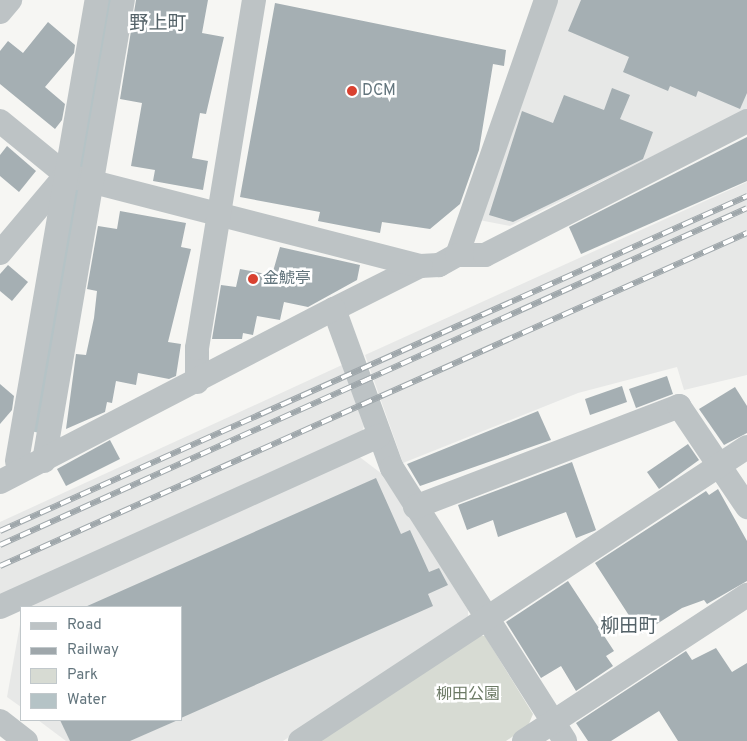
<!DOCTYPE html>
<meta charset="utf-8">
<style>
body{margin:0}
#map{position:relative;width:747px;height:741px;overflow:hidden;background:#f6f6f3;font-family:Overpass,"Noto Sans JP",sans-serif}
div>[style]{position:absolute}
.built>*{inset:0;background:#e7e8e7}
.green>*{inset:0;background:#d7dbd3}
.water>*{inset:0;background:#b5c3c6}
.building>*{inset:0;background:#a5afb3}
.minor>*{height:24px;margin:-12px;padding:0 12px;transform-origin:12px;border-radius:12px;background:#bdc3c5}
.rail>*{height:5.5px;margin-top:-2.75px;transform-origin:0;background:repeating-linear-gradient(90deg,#fff 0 11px,#9fa7ab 0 22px);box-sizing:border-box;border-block:1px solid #9fa7ab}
.dots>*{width:14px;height:14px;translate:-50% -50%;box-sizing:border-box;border:2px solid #fff;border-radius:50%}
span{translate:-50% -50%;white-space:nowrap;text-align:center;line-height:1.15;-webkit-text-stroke:5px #fff;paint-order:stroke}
.poi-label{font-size:16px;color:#63757d}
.left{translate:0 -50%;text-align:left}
.park-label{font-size:16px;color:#6c7a65}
.quarter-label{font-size:19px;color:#546268}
.legend{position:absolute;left:20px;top:606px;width:162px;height:115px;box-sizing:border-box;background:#fff;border:1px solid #c1c8cb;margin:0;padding:6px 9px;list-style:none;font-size:15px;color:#63757d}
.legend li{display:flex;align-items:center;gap:10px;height:25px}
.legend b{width:25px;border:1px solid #c1c8cb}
</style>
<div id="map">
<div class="built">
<i style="clip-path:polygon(555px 0,747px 0,747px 110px,510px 226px,479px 220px)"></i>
<i style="clip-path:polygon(747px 182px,747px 375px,684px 390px,677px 367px,578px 393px,403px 463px,365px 355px)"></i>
<i style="clip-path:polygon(342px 365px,365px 423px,362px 432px,0 595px,0 522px)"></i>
<i style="clip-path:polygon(357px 455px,382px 474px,468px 610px,468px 619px,283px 741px,66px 741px,38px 720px,181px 720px,181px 607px,23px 607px)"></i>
<i style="clip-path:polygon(21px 619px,21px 707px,7px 697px)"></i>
</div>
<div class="green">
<i style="clip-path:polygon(476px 635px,485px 636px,533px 714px,528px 726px,506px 741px,322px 741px,323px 734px)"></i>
</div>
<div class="water">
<i style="clip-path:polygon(106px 0,115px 0,40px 433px,30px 431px)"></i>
</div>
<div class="building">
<i style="clip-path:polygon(136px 0,208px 0,202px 33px,224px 37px,206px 114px,200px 113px,192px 158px,208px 161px,203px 190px,153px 181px,155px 170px,131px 166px,142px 103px,120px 99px)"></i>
<i style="clip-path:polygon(581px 0,747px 0,747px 93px,740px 109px,698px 91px,696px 97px,670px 86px,668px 91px,623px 72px,629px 57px,568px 31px)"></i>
<i style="clip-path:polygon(275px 3px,506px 50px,504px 66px,493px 64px,479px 150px,460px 204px,430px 229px,382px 222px,380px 233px,318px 221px,320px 212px,240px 197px)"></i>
<i style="clip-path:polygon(48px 22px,75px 45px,74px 53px,45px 87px,65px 104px,62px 120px,55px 129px,0 84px,0 51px,8px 41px,23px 53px)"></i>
<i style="clip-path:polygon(612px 88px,630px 95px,620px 119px,653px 132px,643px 159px,513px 222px,489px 215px,522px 111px,553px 123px,564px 95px,604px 110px)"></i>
<i style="clip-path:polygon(747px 137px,747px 181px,581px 254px,569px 227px)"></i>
<i style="clip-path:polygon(7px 146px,36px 171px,19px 192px,0 176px,0 155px)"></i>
<i style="clip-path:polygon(120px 211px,186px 223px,181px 247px,191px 249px,168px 342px,181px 344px,176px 376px,169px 379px,138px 373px,136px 385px,116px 381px,112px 403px,107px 402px,105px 412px,66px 429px,76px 354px,86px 355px,94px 318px,97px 291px,87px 289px,98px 226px,117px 229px)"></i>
<i style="clip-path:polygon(280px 247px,360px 265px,357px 280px,308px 307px,284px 302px,280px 320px,257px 316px,253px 335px,243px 333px,242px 339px,212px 339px,221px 285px,236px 287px,240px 269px,272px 275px)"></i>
<i style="clip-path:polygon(8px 265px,28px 282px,12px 301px,0 291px,0 274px)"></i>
<i style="clip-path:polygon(667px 376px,673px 394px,636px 408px,629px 389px)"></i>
<i style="clip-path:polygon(0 384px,14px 396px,12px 410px,0 424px)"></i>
<i style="clip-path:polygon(622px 386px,627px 402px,590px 415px,585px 399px)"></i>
<i style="clip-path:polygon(735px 387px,747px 406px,747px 433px,724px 445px,699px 409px)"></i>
<i style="clip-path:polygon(538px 411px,551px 440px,420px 486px,407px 464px)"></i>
<i style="clip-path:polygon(110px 440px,120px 459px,66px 486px,57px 469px)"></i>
<i style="clip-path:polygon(688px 444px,699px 460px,659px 489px,647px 472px)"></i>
<i style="clip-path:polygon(572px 462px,596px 530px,594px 531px,576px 538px,566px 512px,498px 537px,493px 520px,467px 530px,458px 505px)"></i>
<i style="clip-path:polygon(376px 478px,401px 534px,410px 530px,429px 572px,439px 568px,448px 585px,428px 594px,433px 606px,181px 718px,181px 607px,85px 607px)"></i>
<i style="clip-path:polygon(718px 489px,747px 541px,747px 581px,707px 604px,704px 600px,682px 608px,641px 634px,595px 563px,706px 491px,709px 495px)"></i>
<i style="clip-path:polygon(568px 581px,614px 651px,606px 656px,613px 666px,576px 691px,561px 666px,541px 678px,506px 622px)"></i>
<i style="clip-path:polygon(716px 648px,732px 672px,747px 663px,747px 741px,678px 741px,659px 711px,611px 741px,588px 741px,576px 723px,686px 651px,692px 660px)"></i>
<i style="clip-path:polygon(60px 720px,178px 720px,130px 741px,70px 741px)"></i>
</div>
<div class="minor">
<i style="left:546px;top:0;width:270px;rotate:109.2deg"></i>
<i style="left:457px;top:255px;width:21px;rotate:151deg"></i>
<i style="left:439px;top:265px;width:19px;rotate:177deg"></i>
<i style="left:420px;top:266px;width:96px;rotate:153.4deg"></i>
<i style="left:334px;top:309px;width:169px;rotate:70deg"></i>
<i style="left:392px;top:468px;width:323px;rotate:57.6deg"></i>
<i style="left:0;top:12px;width:16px;rotate:-50deg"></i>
<i style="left:0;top:121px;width:85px;rotate:39.3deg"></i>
<i style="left:66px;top:175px;width:366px;rotate:14.4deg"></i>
<i style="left:0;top:253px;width:101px;rotate:-49.8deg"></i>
<i style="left:457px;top:255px;width:28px"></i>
<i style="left:485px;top:255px;width:294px;rotate:-27.1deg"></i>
<i style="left:197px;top:382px;width:34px;rotate:-90deg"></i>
<i style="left:197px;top:348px;width:353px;rotate:-80.7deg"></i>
<i style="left:17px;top:461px;width:468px;rotate:-80.2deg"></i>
<i style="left:44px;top:461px;width:468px;rotate:-80.3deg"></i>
<i style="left:0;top:482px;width:376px;rotate:-27.4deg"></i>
<i style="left:415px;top:507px;width:283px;rotate:-20.9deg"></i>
<i style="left:679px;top:406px;width:122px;rotate:56deg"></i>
<i style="left:0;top:607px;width:416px;rotate:-24.3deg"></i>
<i style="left:0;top:721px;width:33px;rotate:38deg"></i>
<i style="left:300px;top:741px;width:535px;rotate:-33.33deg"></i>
<i style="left:524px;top:741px;width:267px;rotate:-33.2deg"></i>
</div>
<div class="rail">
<i style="left:0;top:531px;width:819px;rotate:-24.15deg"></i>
<i style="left:0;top:545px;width:819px;rotate:-24.28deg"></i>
<i style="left:0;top:566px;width:818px;rotate:-24.03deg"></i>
</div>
<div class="dots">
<i style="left:352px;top:91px;background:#d94130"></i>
<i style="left:253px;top:279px;background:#d94130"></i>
</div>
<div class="poi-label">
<span class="left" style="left:362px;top:91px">DCM</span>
<span class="left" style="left:263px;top:279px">金鯱亭</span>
</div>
<div class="park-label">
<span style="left:468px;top:695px">柳田公園</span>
</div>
<div class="quarter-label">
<span style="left:158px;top:25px">野上町</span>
<span style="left:629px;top:628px">柳田町</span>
</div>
<ul class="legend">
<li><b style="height:6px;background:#bdc3c5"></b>Road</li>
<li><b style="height:6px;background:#9fa7ab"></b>Railway</li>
<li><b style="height:14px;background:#d7dbd3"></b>Park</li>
<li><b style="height:14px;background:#b5c3c6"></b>Water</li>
</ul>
</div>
